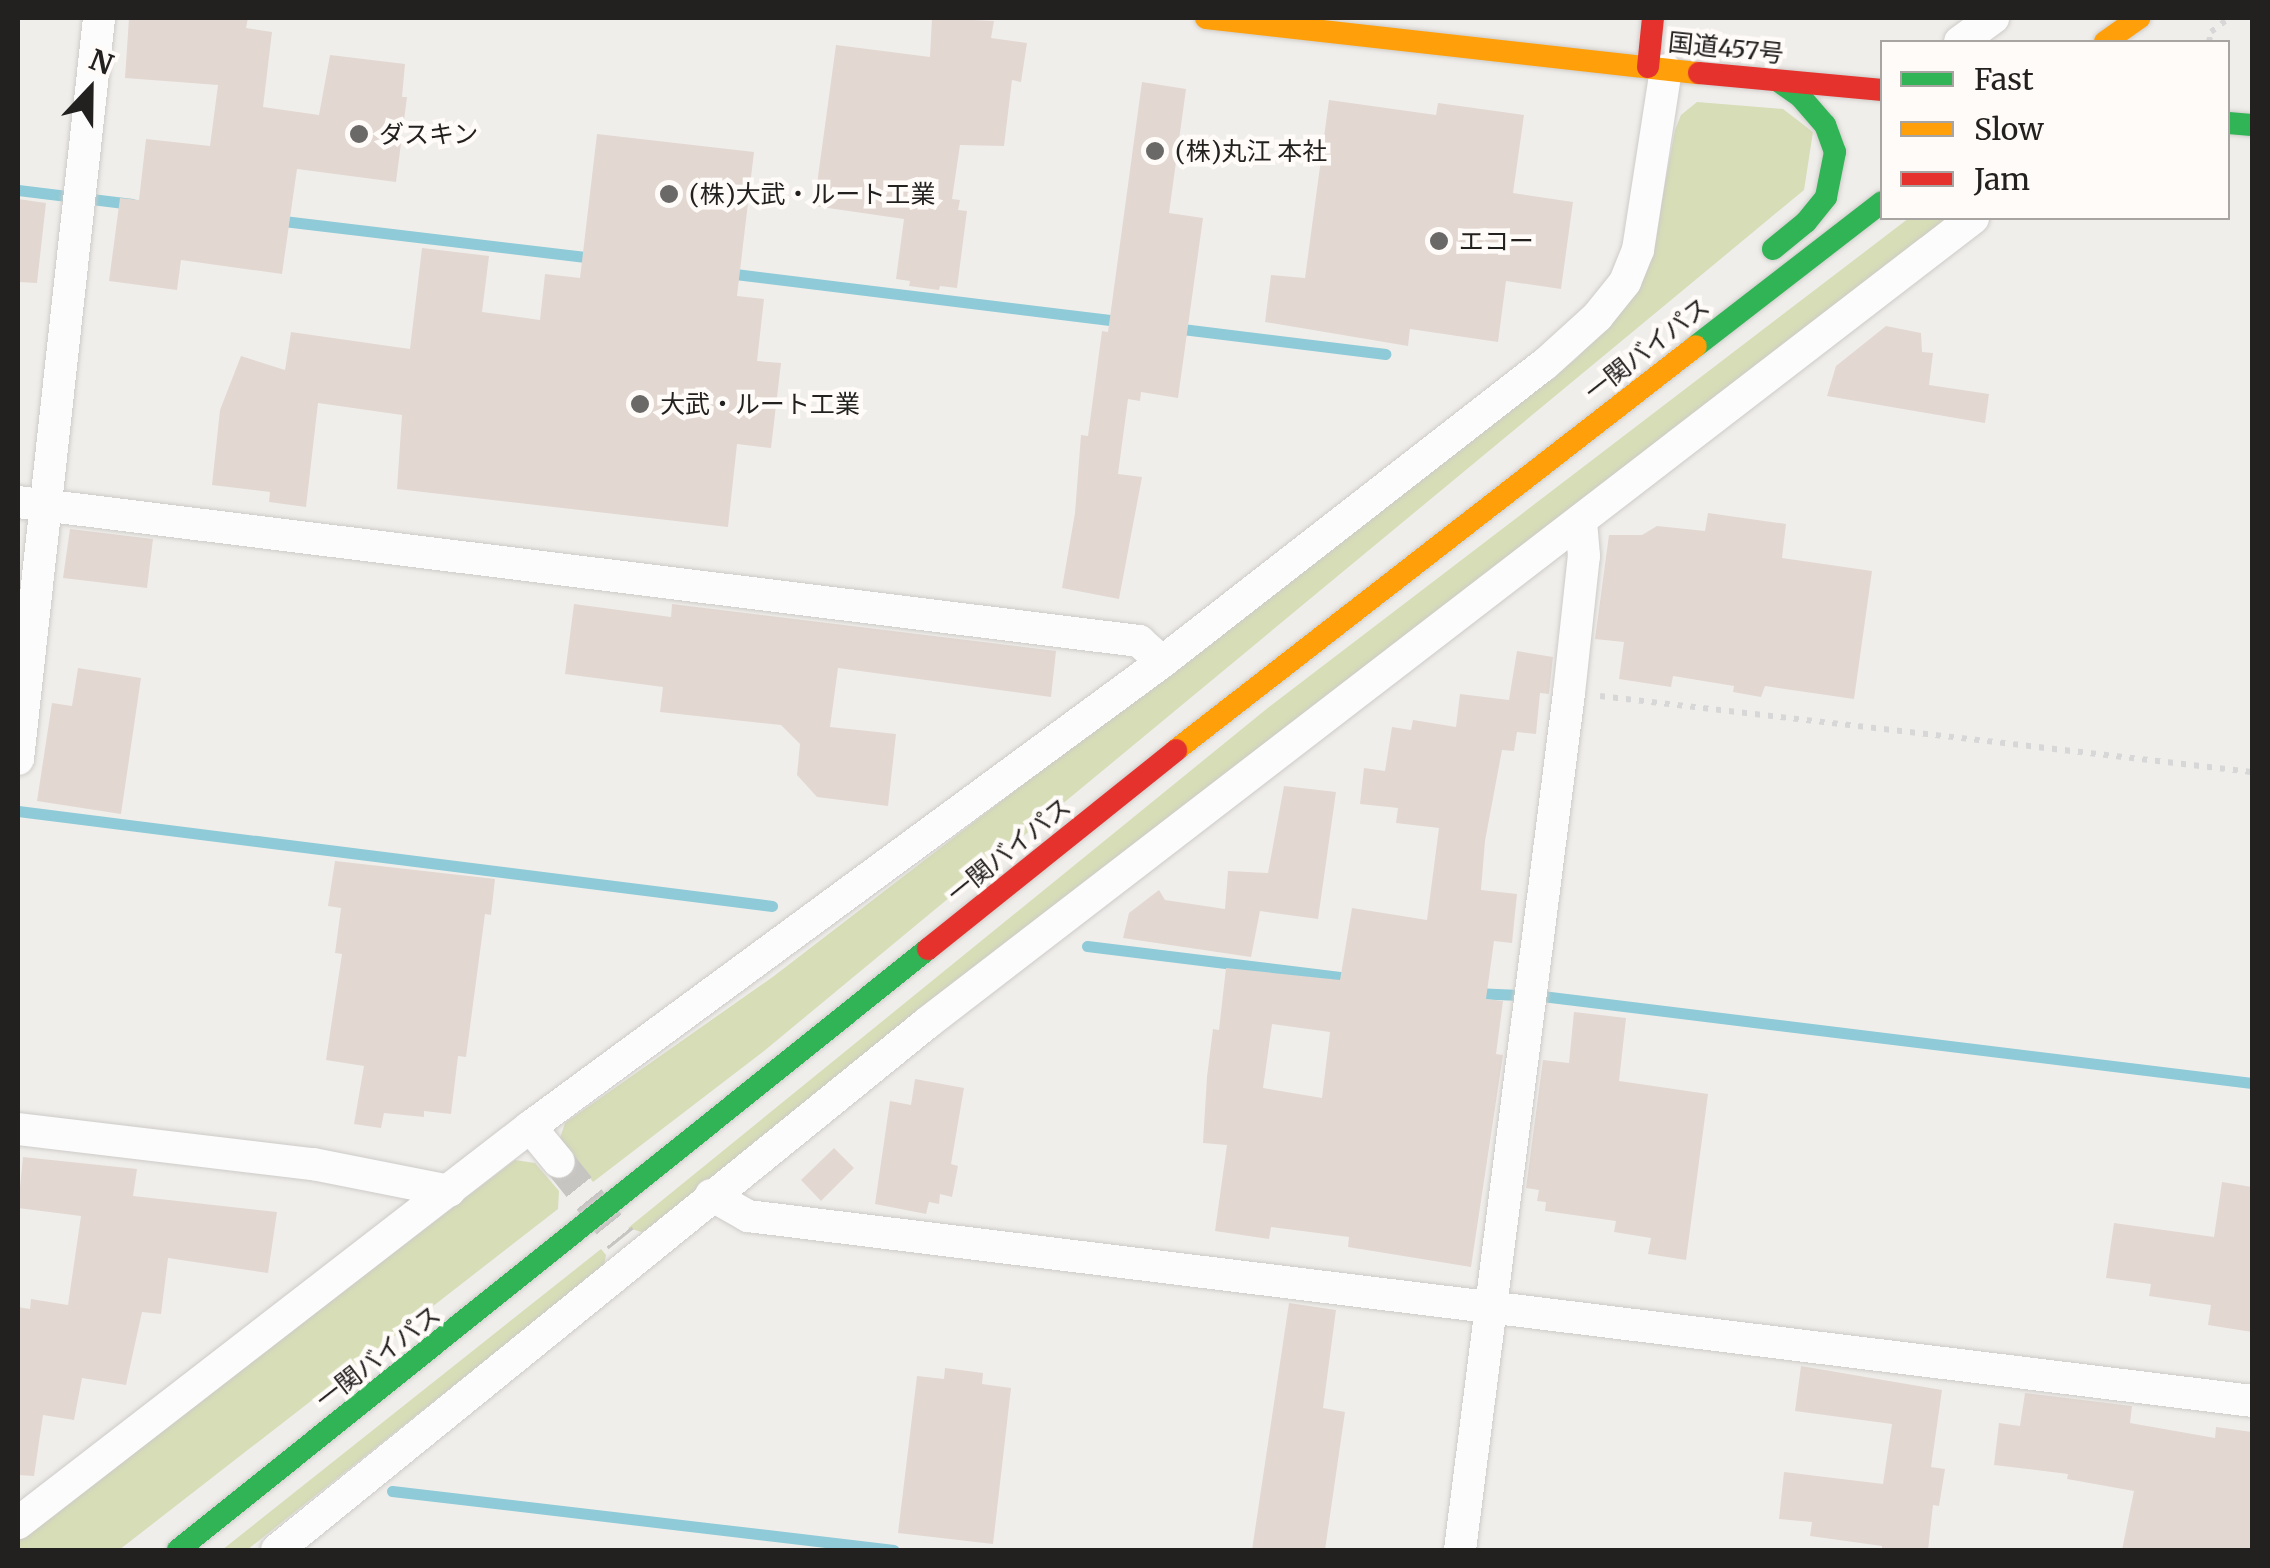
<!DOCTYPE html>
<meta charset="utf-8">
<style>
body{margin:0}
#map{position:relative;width:2270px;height:1568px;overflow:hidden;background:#f0eeeb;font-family:Merriweather,"Noto Sans JP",serif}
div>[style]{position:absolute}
.green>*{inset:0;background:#d7ddb7}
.stream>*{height:11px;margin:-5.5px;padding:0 5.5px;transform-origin:5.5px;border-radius:5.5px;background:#8ecad7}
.building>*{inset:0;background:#e2d7d1}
.street-tunnel>*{height:32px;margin-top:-16px;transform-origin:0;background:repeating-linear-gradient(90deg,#c7c5c2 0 32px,transparent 0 48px)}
.path>*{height:6px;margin-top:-3px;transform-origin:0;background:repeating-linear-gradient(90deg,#d8d7d7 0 5px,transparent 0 13px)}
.roads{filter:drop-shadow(0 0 2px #cdcbc8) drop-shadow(0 0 2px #cdcbc8)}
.street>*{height:32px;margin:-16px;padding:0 16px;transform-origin:16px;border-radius:16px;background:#fdfcfc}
.fast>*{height:22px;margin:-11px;padding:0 11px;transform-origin:11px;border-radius:11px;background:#30b455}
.slow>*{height:22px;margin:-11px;padding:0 11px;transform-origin:11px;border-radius:11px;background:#ff9f0a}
.jam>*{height:22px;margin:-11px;padding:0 11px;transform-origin:11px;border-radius:11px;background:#e5322d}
.dots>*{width:28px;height:28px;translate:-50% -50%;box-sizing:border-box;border:5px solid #fffbf8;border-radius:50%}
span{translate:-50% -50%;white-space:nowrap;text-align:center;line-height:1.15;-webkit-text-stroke:9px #fffbf8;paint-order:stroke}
.street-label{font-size:25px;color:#232120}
.poi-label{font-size:25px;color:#232120}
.left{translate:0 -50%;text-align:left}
.frame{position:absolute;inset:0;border:20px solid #232120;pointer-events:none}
.legend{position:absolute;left:1880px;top:40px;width:350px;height:180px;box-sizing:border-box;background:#fffbf8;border:2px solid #a7a4a2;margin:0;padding:12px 18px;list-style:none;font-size:30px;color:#232120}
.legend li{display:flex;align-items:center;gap:20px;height:50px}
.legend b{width:50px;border:2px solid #a7a4a2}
.north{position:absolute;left:40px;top:40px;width:100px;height:100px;-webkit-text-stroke:8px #fffbf8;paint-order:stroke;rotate:22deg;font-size:28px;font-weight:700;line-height:40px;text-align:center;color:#232120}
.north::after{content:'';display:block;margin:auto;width:35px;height:45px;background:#232120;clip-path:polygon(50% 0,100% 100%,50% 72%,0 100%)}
</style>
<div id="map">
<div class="green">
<i style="clip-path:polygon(1697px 102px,1783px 109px,1813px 132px,1804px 190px,764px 1051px,593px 1182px,560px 1138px,565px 1123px,774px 976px,1577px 358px,1633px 293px,1651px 259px,1675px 130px,1681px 115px)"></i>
<i style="clip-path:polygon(1909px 218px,1948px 218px,927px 1003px,645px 1233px,628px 1228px,1269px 707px)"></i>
<i style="clip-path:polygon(515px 1160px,535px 1163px,559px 1191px,558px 1209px,119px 1550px,18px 1550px,18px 1541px)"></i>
<i style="clip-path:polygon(601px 1249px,606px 1255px,604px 1266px,247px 1550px,222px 1550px)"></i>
</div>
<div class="stream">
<i style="left:18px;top:190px;width:115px;rotate:7deg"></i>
<i style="left:275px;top:220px;width:321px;rotate:6.8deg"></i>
<i style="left:727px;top:273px;width:396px;rotate:7deg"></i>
<i style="left:1174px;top:328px;width:213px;rotate:7deg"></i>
<i style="left:18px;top:811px;width:760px;rotate:7.18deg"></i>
<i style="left:1087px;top:946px;width:271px;rotate:7deg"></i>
<i style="left:1474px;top:993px;width:68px;rotate:2.5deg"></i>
<i style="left:1542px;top:996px;width:715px;rotate:6.99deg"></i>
<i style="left:392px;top:1491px;width:505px;rotate:6.7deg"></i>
</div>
<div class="building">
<i style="clip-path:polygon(129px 18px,248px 18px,246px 28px,272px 32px,263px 107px,319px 115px,330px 55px,405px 64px,402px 97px,407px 97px,396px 182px,297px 169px,282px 274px,181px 260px,177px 290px,109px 281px,120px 198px,139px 200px,146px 139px,210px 146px,218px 85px,125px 78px)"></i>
<i style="clip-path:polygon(932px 18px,994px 21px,991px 38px,1027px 43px,1021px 82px,1012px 80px,1004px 146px,960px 145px,952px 199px,960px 200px,958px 210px,967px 211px,957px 288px,940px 286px,939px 290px,909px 286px,910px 281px,896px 279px,904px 219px,814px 206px,836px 45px,930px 57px)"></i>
<i style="clip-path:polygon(1142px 82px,1186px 89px,1169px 213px,1203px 218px,1178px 398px,1141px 392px,1140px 401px,1128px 399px,1118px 474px,1142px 477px,1119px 599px,1062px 588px,1075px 513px,1081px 435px,1088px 436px,1102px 331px,1108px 332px)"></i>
<i style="clip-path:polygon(1329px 100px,1436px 115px,1438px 103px,1524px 115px,1513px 193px,1573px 202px,1561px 289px,1506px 281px,1498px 342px,1410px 329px,1408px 346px,1265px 322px,1271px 275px,1305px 278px)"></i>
<i style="clip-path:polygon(597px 134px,754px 152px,737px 296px,764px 299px,757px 361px,781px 363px,771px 448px,737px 444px,728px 527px,397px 489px,402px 415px,318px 403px,306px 507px,269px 502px,270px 492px,212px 485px,220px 410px,241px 356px,285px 370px,291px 332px,410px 349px,422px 248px,489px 256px,482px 312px,540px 320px,545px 274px,580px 278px)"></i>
<i style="clip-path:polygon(18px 199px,46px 203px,37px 283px,18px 282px)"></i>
<i style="clip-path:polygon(1886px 326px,1921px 333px,1922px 352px,1933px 353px,1929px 385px,1989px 394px,1985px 423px,1827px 396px,1836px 366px)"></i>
<i style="clip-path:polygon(1708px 513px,1786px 524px,1782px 558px,1872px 571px,1854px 699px,1765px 686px,1761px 697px,1733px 692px,1734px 686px,1673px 676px,1671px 687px,1619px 679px,1624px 642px,1595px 639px,1609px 535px,1642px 535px,1657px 526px,1705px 531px)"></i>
<i style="clip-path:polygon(70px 529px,153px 539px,147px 588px,63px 578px)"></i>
<i style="clip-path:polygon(574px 604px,671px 617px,672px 604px,1056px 651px,1051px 697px,838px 668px,830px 727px,896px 734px,888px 806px,817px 797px,797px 775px,800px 744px,781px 725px,660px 712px,663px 687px,565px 674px)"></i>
<i style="clip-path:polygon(evenodd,1517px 651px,1553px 657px,1549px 694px,1540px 693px,1536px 734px,1517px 732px,1514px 751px,1502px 750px,1485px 841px,1481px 890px,1517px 894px,1512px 943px,1494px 941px,1486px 999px,1503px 1001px,1496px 1054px,1503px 1055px,1471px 1267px,1348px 1247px,1349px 1237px,1271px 1227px,1269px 1239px,1215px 1231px,1227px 1145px,1203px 1143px,1207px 1077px,1213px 1029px,1219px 1030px,1226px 968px,1340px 980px,1352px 908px,1427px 920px,1439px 828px,1396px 823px,1398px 808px,1360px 804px,1364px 768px,1385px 771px,1392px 727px,1411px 730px,1413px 720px,1456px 727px,1460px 694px,1509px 700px,1517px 651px,1272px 1024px,1330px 1032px,1322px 1098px,1263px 1088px,1272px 1024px)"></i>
<i style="clip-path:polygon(78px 668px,141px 678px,121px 814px,37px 801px,52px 703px,72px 706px)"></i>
<i style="clip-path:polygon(1284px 786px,1336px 792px,1318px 919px,1260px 911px,1251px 957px,1123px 938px,1129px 913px,1159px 890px,1165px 900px,1225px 909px,1228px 871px,1268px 873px)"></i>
<i style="clip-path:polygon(335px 861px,495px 879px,491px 915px,485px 914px,466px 1057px,458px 1056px,451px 1114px,424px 1111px,424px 1117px,384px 1113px,381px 1128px,354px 1124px,364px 1066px,326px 1060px,342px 954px,335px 953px,341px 908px,328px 906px)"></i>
<i style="clip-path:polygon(1574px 1012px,1626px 1018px,1619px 1081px,1708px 1094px,1686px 1260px,1648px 1254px,1651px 1238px,1614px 1232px,1616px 1221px,1545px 1211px,1546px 1202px,1537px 1201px,1539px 1190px,1526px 1188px,1543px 1060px,1569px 1063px)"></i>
<i style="clip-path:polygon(915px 1079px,964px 1088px,951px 1164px,958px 1166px,952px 1197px,940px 1194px,939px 1204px,929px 1202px,926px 1214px,875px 1204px,890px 1101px,911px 1105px)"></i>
<i style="clip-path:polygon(834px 1148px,854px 1168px,821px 1201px,801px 1180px)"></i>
<i style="clip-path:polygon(23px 1157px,137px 1169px,133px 1196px,277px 1212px,268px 1273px,168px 1258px,161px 1314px,142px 1312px,126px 1385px,82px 1378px,74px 1420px,43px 1415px,34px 1476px,18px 1475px,18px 1307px,30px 1309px,31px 1299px,68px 1305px,81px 1216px,18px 1208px)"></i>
<i style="clip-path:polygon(2222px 1182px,2252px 1187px,2252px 1332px,2208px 1325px,2211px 1305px,2149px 1296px,2151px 1284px,2106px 1278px,2114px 1223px,2214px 1237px)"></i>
<i style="clip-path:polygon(1289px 1303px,1336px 1310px,1323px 1408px,1345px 1412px,1325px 1550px,1252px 1550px)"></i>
<i style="clip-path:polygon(1801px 1366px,1942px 1390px,1931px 1467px,1945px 1469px,1939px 1506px,1933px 1505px,1928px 1550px,1882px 1550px,1882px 1546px,1810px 1536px,1812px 1522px,1779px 1519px,1784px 1472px,1883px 1484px,1892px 1424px,1795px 1411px)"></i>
<i style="clip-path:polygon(945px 1368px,983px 1373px,982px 1384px,1011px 1388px,993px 1544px,898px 1533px,917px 1376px,944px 1379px)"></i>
<i style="clip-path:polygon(2025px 1393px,2132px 1406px,2130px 1423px,2215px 1438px,2216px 1427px,2252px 1432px,2252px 1550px,2122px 1550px,2134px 1491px,2067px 1479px,2068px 1474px,1994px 1465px,1999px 1423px,2020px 1426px)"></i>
</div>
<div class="street-tunnel">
<i style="left:559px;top:1162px;width:99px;rotate:51.2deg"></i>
</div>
<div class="path">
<i style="left:2209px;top:42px;width:10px;rotate:-79deg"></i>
<i style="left:2211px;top:32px;width:23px;rotate:-38deg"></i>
<i style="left:1600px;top:696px;width:656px;rotate:6.65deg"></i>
</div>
<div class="roads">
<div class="street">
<i style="left:1960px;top:42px;width:41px;rotate:-36deg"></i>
<i style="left:18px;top:502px;width:1130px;rotate:7.07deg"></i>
<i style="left:1139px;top:641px;width:31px;rotate:42deg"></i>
<i style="left:18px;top:759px;width:745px;rotate:-83.76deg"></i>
<i style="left:530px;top:1127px;width:45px;rotate:50.4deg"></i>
<i style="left:18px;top:1129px;width:297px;rotate:6.8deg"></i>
<i style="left:313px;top:1164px;width:139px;rotate:11.2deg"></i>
<i style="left:711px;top:1195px;width:43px;rotate:29.6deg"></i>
<i style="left:748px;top:1216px;width:1515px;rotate:7.01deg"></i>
<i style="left:18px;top:1523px;width:647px;rotate:-37.72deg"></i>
<i style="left:530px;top:1127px;width:785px;rotate:-36.34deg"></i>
<i style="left:1162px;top:662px;width:484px;rotate:-37.9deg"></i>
<i style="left:1544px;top:365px;width:72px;rotate:-42.2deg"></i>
<i style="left:1597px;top:317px;width:45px;rotate:-51.3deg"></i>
<i style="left:1625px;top:282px;width:35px;rotate:-68deg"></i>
<i style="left:1638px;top:250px;width:182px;rotate:-81.2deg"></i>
<i style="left:277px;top:1550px;width:837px;rotate:-39.03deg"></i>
<i style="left:927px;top:1023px;width:1320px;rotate:-37.58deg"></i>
<i style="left:1460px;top:1550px;width:864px;rotate:-82.75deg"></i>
<i style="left:1569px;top:693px;width:138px;rotate:-83.8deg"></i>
<i style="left:1584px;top:556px;width:35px;rotate:-95deg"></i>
</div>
<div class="fast">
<i style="left:2228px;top:123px;width:24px;rotate:5deg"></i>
<i style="left:1773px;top:249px;width:43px;rotate:-39.3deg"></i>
<i style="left:1806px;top:222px;width:32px;rotate:-51deg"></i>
<i style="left:1826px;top:197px;width:46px;rotate:-78.7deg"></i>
<i style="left:1835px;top:152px;width:29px;rotate:-110deg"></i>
<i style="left:1825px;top:125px;width:37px;rotate:-131deg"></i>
<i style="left:1801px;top:97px;width:28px;rotate:-145deg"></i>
<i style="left:1696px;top:346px;width:235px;rotate:-37.7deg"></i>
<i style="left:178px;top:1550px;width:961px;rotate:-38.71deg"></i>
</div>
<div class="slow">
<i style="left:1206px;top:18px;width:496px;rotate:6.4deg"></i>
<i style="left:2105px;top:42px;width:42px;rotate:-35.2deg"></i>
<i style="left:1176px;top:750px;width:658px;rotate:-37.84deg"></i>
</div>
<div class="jam">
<i style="left:1648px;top:67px;width:49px;rotate:-84.2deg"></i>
<i style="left:1699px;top:73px;width:184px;rotate:5.3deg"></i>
<i style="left:928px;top:949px;width:318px;rotate:-38.7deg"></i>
</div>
</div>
<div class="dots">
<i style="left:359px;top:134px;background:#6b6967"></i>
<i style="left:1155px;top:151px;background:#6b6967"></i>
<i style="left:669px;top:194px;background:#6b6967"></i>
<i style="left:1439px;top:241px;background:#6b6967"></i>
<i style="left:640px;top:404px;background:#6b6967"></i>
</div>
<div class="street-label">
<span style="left:1726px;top:48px;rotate:6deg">国道457号</span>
<span style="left:1647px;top:349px;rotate:-38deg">一関バイパス</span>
<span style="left:1009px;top:850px;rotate:-39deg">一関バイパス</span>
<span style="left:378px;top:1357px;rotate:-38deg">一関バイパス</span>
</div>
<div class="poi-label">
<span class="left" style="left:379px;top:134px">ダスキン</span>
<span class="left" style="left:1175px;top:151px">(株)丸江 本社</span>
<span class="left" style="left:689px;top:194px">(株)大武・ルート工業</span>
<span class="left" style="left:1459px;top:241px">エコー</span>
<span class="left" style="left:660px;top:404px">大武・ルート工業</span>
</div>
<div class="frame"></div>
<ul class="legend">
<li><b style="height:12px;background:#30b455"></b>Fast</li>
<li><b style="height:12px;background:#ff9f0a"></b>Slow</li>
<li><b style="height:12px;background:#e5322d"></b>Jam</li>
</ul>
<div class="north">N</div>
</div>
